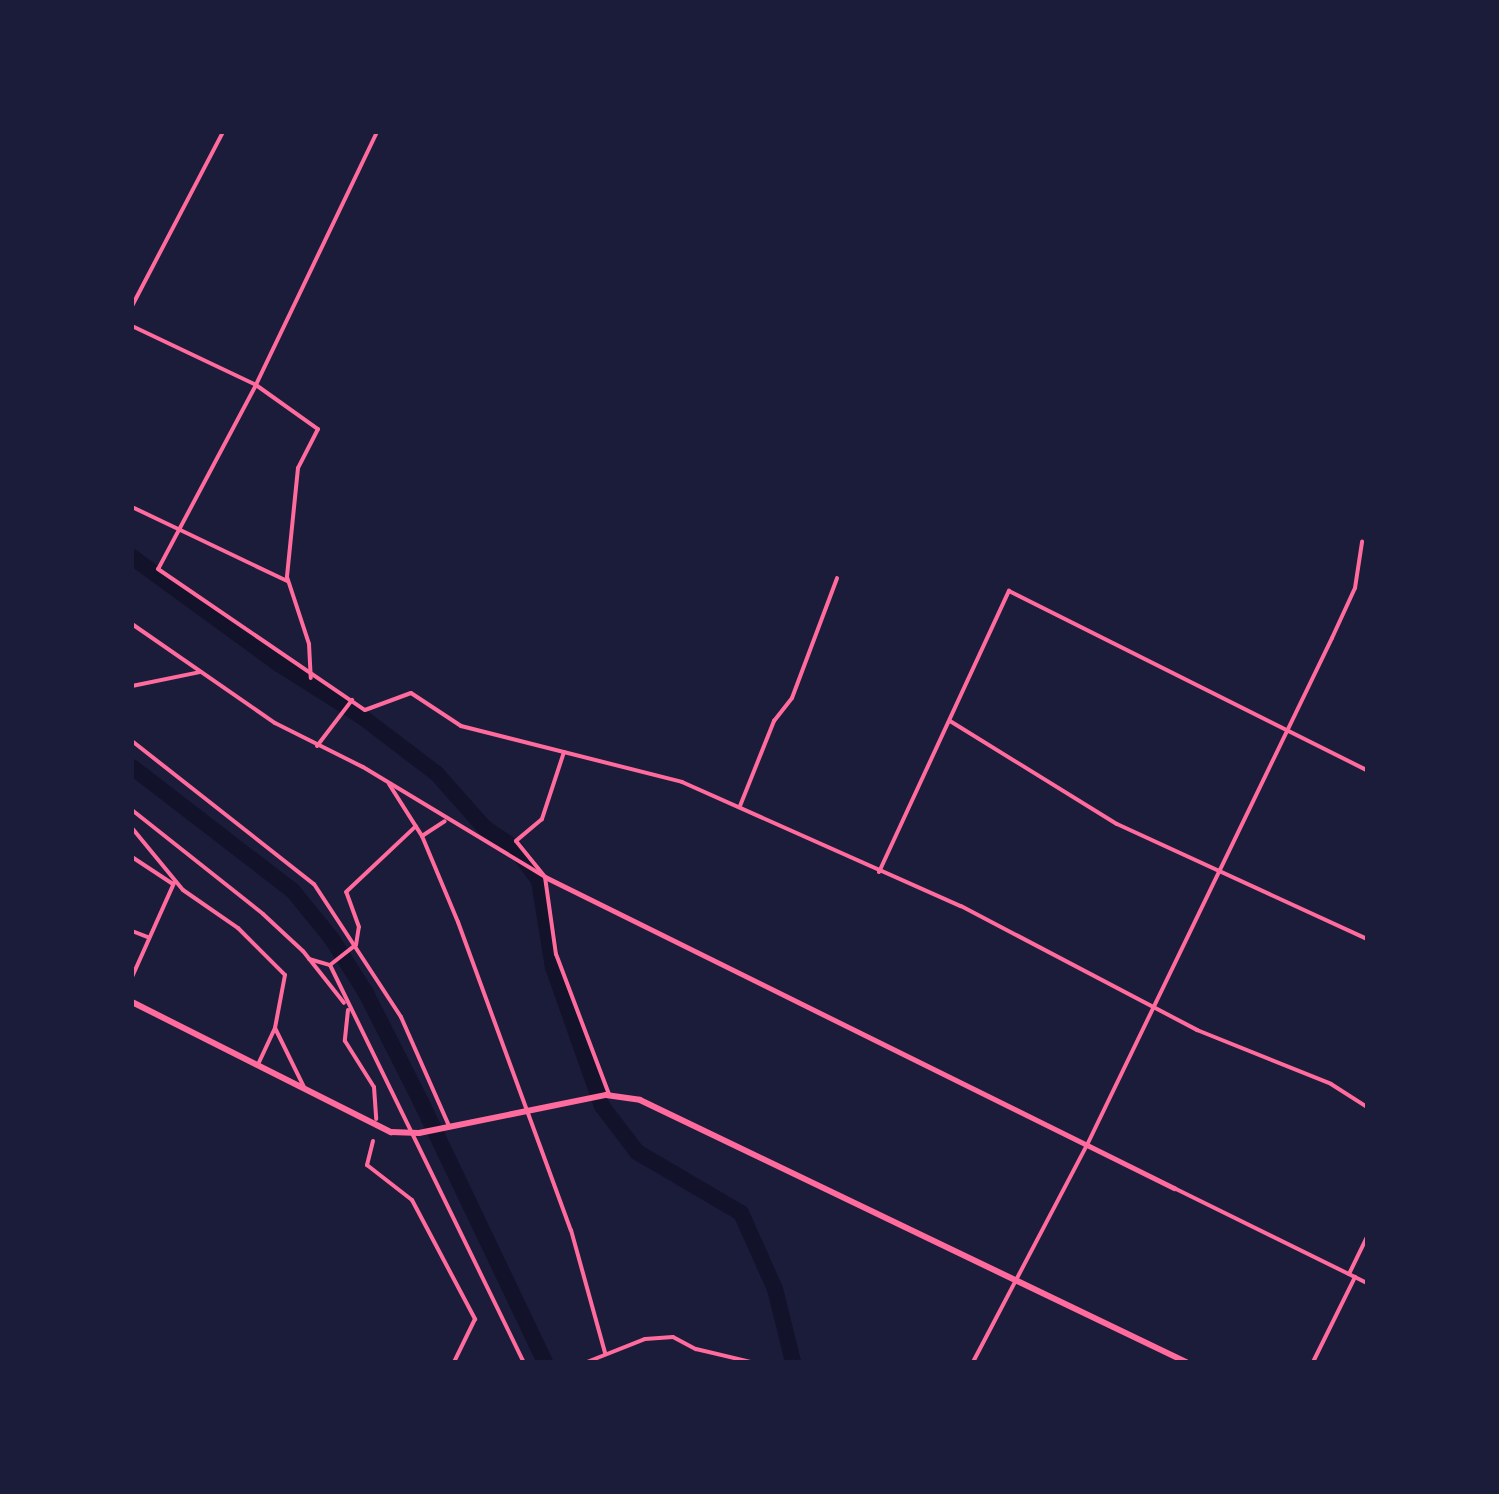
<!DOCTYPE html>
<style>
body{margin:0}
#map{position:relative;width:1499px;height:1494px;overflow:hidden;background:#1b1b3a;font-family:Figtree,sans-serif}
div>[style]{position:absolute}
.river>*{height:16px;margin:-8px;padding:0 8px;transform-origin:8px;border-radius:8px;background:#12122b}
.minor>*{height:4px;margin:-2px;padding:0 2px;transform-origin:2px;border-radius:2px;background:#ff6b9d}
.tertiary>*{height:5px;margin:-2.5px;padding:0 2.5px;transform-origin:2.5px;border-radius:2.5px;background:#ff6b9d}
.secondary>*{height:6px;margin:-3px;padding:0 3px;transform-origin:3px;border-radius:3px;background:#ff6b9d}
span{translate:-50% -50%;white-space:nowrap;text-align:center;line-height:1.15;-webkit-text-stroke:8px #1b1b3a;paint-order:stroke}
.frame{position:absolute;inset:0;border:134px solid #1b1b3a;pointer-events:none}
</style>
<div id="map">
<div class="river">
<i style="left:132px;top:557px;width:182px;rotate:36.1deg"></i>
<i style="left:279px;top:664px;width:97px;rotate:32.4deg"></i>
<i style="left:361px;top:716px;width:96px;rotate:37.3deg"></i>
<i style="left:437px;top:774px;width:72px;rotate:48.4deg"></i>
<i style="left:485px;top:828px;width:37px;rotate:34deg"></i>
<i style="left:516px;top:849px;width:39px;rotate:54deg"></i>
<i style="left:539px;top:881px;width:87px;rotate:80.8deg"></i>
<i style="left:553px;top:967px;width:147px;rotate:70.6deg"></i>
<i style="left:602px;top:1106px;width:58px;rotate:52.7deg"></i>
<i style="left:637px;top:1152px;width:121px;rotate:30.4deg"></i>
<i style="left:741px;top:1213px;width:83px;rotate:65.9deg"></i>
<i style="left:775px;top:1289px;width:75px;rotate:76.1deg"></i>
<i style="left:132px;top:767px;width:203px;rotate:37.6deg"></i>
<i style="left:293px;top:891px;width:62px;rotate:50.9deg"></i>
<i style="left:332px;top:939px;width:64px;rotate:57.8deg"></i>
<i style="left:366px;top:993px;width:122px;rotate:63.2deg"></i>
<i style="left:421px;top:1102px;width:288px;rotate:64.5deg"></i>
</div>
<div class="minor">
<i style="left:377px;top:132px;width:280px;rotate:115.6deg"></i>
<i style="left:256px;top:385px;width:208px;rotate:118deg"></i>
<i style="left:158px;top:569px;width:250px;rotate:34.3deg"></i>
<i style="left:365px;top:710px;width:49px;rotate:-20.3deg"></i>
<i style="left:411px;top:693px;width:60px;rotate:33.4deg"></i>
<i style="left:461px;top:726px;width:228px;rotate:14.2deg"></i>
<i style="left:682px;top:782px;width:305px;rotate:24deg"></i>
<i style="left:961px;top:906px;width:267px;rotate:27.7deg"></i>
<i style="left:1197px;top:1030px;width:144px;rotate:21.9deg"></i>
<i style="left:1331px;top:1084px;width:43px;rotate:32.6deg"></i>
<i style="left:132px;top:306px;width:196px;rotate:-62.4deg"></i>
<i style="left:132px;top:326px;width:137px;rotate:25.4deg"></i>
<i style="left:256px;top:385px;width:76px;rotate:35.4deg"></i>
<i style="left:318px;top:429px;width:44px;rotate:117.1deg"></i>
<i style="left:298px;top:468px;width:110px;rotate:95.8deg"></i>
<i style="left:287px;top:577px;width:71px;rotate:71.8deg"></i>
<i style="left:309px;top:644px;width:34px;rotate:87deg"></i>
<i style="left:132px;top:507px;width:172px;rotate:25.5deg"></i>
<i style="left:132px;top:624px;width:174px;rotate:34.7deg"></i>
<i style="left:275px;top:723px;width:98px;rotate:26.6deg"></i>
<i style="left:363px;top:767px;width:213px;rotate:31.1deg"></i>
<i style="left:132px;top:686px;width:69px;rotate:-11.6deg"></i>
<i style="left:950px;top:721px;width:196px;rotate:31.7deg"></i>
<i style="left:1117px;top:824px;width:275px;rotate:24.7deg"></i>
<i style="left:132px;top:741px;width:231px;rotate:38.2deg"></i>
<i style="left:314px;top:884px;width:159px;rotate:56.8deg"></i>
<i style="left:401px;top:1017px;width:119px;rotate:66.2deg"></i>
<i style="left:317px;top:746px;width:58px;rotate:-52.7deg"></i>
<i style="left:564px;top:752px;width:71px;rotate:108.2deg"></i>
<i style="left:542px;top:819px;width:34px;rotate:140deg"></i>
<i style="left:516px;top:841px;width:46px;rotate:51.1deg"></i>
<i style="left:545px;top:877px;width:78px;rotate:81.9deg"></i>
<i style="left:556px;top:954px;width:150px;rotate:69.3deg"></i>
<i style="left:389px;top:784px;width:62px;rotate:57.6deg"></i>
<i style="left:422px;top:836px;width:93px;rotate:67.3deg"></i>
<i style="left:458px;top:922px;width:328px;rotate:69.9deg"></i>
<i style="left:571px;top:1230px;width:128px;rotate:74.5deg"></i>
<i style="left:740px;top:806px;width:92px;rotate:-68.2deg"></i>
<i style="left:774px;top:721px;width:29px;rotate:-52deg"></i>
<i style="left:792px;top:698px;width:128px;rotate:-69.4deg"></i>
<i style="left:132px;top:810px;width:167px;rotate:38.4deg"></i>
<i style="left:263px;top:914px;width:54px;rotate:42.8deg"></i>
<i style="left:303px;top:951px;width:66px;rotate:51.7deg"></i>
<i style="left:132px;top:828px;width:80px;rotate:50.6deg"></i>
<i style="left:183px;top:890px;width:67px;rotate:34.6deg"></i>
<i style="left:238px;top:928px;width:66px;rotate:45deg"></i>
<i style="left:285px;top:975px;width:54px;rotate:100.7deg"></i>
<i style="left:275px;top:1028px;width:40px;rotate:115deg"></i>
<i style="left:422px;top:836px;width:27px;rotate:-33deg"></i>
<i style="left:132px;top:857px;width:49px;rotate:33.4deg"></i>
<i style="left:879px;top:872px;width:310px;rotate:-65.2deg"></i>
<i style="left:1009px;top:591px;width:400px;rotate:26.6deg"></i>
<i style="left:132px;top:931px;width:17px;rotate:21deg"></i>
<i style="left:309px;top:959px;width:22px;rotate:16deg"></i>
<i style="left:330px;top:965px;width:442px;rotate:64deg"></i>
<i style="left:330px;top:965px;width:33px;rotate:-38deg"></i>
<i style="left:356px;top:945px;width:18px;rotate:-81deg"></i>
<i style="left:359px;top:927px;width:37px;rotate:-110deg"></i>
<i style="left:346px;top:892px;width:96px;rotate:-43.3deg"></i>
<i style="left:132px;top:977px;width:105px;rotate:-65.9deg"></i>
<i style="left:348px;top:1010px;width:31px;rotate:96deg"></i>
<i style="left:345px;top:1041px;width:54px;rotate:57.8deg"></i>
<i style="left:374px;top:1087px;width:32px;rotate:86deg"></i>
<i style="left:275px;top:1028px;width:68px;rotate:63.8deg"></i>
<i style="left:373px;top:1141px;width:25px;rotate:104deg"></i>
<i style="left:367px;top:1165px;width:57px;rotate:37.9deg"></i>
<i style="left:412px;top:1200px;width:135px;rotate:62.1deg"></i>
<i style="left:475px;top:1319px;width:48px;rotate:116deg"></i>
<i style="left:1174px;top:1188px;width:215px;rotate:26.2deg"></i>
<i style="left:1349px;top:1274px;width:41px;rotate:-64.1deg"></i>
<i style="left:587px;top:1362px;width:62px;rotate:-21.6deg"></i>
<i style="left:645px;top:1339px;width:28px;rotate:-4deg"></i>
<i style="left:673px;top:1337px;width:26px;rotate:28deg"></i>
<i style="left:696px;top:1349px;width:57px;rotate:13.3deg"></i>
<i style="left:973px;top:1362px;width:245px;rotate:-62.3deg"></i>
<i style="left:1087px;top:1145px;width:563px;rotate:-64.21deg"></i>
<i style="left:1332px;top:638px;width:55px;rotate:-65.3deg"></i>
<i style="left:1355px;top:588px;width:47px;rotate:-81.3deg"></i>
<i style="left:1313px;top:1362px;width:95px;rotate:-63.7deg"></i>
</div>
<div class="tertiary">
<i style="left:545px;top:877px;width:702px;rotate:26.31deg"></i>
</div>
<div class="secondary">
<i style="left:132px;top:1002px;width:290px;rotate:26.7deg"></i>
<i style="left:391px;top:1132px;width:28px;rotate:2deg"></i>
<i style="left:419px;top:1133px;width:191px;rotate:-11.5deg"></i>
<i style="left:606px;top:1095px;width:34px;rotate:8deg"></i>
<i style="left:640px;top:1100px;width:606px;rotate:25.63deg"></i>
</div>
<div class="frame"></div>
</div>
